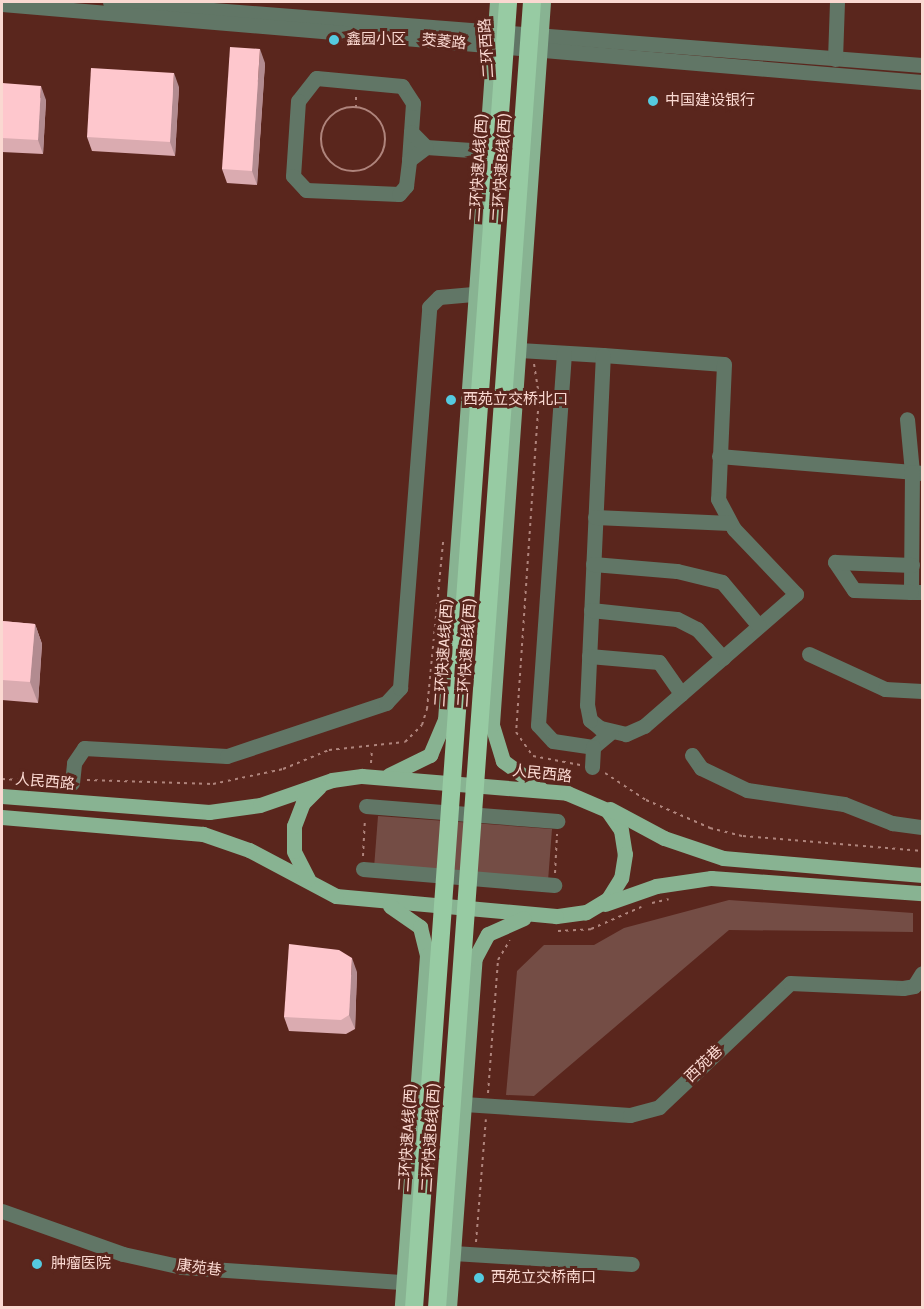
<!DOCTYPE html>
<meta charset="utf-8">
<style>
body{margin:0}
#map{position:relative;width:924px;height:1309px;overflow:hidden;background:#5a261d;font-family:"Fira Sans","Noto Sans SC",sans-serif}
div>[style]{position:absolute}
.green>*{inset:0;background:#744d45}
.path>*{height:2px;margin-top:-1px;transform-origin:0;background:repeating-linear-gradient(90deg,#af847c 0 3px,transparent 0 7.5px)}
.path>.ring{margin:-1px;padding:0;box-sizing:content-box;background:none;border:2px solid #af847c;border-radius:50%}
.minor>*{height:15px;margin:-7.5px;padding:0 7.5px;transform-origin:7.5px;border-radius:7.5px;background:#617666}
.major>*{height:15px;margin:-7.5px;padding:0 7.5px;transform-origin:7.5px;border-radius:7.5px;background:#88b392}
.highway-bridge>*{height:18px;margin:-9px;padding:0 9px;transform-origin:9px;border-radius:9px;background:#97cba3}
.wall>*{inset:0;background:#daabb0}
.shaded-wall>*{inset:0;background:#b28b90}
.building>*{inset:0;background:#fec7cd}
.dots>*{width:16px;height:16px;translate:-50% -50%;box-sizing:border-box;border:3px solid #5a261d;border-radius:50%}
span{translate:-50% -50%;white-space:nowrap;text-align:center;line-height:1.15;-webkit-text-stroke:6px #5a261d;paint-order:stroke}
.poi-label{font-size:15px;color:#fad8d1}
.left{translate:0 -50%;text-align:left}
.street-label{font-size:15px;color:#fad8d1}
.frame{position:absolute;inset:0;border:3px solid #fad8d1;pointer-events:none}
</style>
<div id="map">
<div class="green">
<i style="clip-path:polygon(378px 816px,552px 829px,548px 881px,374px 868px)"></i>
<i style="clip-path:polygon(729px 900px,913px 913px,913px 932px,729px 930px,534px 1096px,506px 1095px,517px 971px,544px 945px,594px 945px,624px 928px)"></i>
</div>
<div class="path">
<i class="ring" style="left:321px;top:107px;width:62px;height:62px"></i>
<i style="left:356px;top:108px;width:12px;rotate:-90deg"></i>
<i style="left:534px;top:364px;width:32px;rotate:81deg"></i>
<i style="left:539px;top:396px;width:337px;rotate:93.9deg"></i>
<i style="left:516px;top:732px;width:29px;rotate:55deg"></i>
<i style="left:533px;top:756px;width:48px;rotate:10.8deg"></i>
<i style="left:371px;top:763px;width:15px;rotate:-86deg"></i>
<i style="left:605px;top:773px;width:49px;rotate:33.4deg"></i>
<i style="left:646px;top:800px;width:70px;rotate:23.6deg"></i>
<i style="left:710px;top:828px;width:34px;rotate:14deg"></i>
<i style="left:743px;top:836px;width:180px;rotate:4.8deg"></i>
<i style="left:2px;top:779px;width:55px;rotate:3.1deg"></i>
<i style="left:562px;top:779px;width:15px;rotate:-86deg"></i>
<i style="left:87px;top:780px;width:126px;rotate:1.8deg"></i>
<i style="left:213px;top:784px;width:72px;rotate:-12.1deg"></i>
<i style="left:283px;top:769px;width:50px;rotate:-22.4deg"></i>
<i style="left:329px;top:750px;width:76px;rotate:-6deg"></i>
<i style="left:405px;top:742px;width:24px;rotate:-45deg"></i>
<i style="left:422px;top:725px;width:17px;rotate:-73deg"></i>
<i style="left:427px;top:709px;width:168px;rotate:-84.5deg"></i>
<i style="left:363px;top:856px;width:36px;rotate:-87deg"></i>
<i style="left:555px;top:873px;width:39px;rotate:-87deg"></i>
<i style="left:652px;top:903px;width:17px;rotate:-13deg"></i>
<i style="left:558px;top:931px;width:33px;rotate:-3deg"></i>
<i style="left:591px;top:929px;width:55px;rotate:-23.7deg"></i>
<i style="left:488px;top:1093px;width:133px;rotate:-85.7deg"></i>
<i style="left:498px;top:960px;width:23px;rotate:-59deg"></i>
<i style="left:476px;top:1242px;width:123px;rotate:-85.4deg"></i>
</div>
<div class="minor">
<i style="left:110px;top:2px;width:814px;rotate:4.44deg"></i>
<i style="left:2px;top:4px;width:923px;rotate:4.85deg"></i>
<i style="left:835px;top:59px;width:57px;rotate:-88deg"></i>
<i style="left:426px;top:147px;width:60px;rotate:3.8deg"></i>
<i style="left:409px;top:160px;width:28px;rotate:-86deg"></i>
<i style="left:411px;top:132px;width:29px;rotate:-86deg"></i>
<i style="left:413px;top:103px;width:20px;rotate:-123deg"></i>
<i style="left:402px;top:86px;width:86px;rotate:-174.7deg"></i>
<i style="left:316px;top:78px;width:29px;rotate:128deg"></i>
<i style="left:298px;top:101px;width:75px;rotate:93.8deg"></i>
<i style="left:293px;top:176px;width:19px;rotate:47deg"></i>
<i style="left:306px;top:190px;width:93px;rotate:2.5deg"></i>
<i style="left:399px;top:194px;width:11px;rotate:-49deg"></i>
<i style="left:406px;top:186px;width:26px;rotate:-83deg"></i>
<i style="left:409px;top:160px;width:21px;rotate:-37deg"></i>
<i style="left:426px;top:147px;width:21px;rotate:-135deg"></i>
<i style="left:519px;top:350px;width:84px;rotate:3.4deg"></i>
<i style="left:603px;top:355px;width:121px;rotate:4.3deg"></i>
<i style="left:724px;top:364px;width:135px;rotate:92.5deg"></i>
<i style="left:718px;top:499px;width:34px;rotate:62deg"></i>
<i style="left:734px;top:529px;width:90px;rotate:46.4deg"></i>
<i style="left:796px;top:594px;width:201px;rotate:139deg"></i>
<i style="left:644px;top:726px;width:20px;rotate:156deg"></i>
<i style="left:626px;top:734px;width:27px;rotate:-167deg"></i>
<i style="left:600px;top:728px;width:13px;rotate:-141deg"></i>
<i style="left:590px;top:720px;width:15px;rotate:-101deg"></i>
<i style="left:587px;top:705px;width:350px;rotate:-87.4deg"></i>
<i style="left:564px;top:353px;width:373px;rotate:94deg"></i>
<i style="left:538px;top:725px;width:22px;rotate:47deg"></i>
<i style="left:553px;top:741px;width:40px;rotate:8.5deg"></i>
<i style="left:593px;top:747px;width:23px;rotate:-40deg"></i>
<i style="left:719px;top:456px;width:194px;rotate:4.7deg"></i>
<i style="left:912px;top:472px;width:53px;rotate:-95.4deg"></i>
<i style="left:922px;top:473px;width:10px;rotate:-174deg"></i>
<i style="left:912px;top:472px;width:120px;rotate:90.5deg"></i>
<i style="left:911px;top:592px;width:11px"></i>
<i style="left:595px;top:517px;width:135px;rotate:2.5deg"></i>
<i style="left:593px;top:564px;width:84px;rotate:4.8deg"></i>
<i style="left:677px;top:571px;width:46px;rotate:13.7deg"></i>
<i style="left:722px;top:582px;width:57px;rotate:49.9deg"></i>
<i style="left:911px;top:592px;width:57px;rotate:-178deg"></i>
<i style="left:854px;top:590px;width:34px;rotate:-124deg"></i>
<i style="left:835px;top:562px;width:77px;rotate:2.2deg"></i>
<i style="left:591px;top:610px;width:86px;rotate:6deg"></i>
<i style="left:677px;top:619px;width:22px;rotate:27deg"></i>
<i style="left:697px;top:629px;width:39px;rotate:48deg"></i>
<i style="left:809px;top:654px;width:84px;rotate:24.7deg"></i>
<i style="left:885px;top:689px;width:37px;rotate:3deg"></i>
<i style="left:589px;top:656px;width:70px;rotate:4.9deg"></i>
<i style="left:659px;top:662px;width:39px;rotate:55deg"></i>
<i style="left:692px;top:755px;width:16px;rotate:55deg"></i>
<i style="left:701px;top:768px;width:51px;rotate:25.6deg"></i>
<i style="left:747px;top:790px;width:98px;rotate:8.2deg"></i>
<i style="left:844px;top:804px;width:52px;rotate:21.6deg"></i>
<i style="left:892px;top:823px;width:30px;rotate:8deg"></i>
<i style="left:592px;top:767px;width:20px;rotate:-87deg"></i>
<i style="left:72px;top:783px;width:20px;rotate:-84deg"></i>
<i style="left:74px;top:763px;width:18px;rotate:-56deg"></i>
<i style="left:84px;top:748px;width:143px;rotate:3.2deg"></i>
<i style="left:227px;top:756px;width:168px;rotate:-18.4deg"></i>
<i style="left:386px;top:703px;width:21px;rotate:-47deg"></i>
<i style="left:400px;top:688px;width:382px;rotate:-85.6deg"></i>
<i style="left:429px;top:307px;width:14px;rotate:-45deg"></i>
<i style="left:439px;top:297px;width:37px;rotate:-5deg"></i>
<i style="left:366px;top:806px;width:192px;rotate:4.5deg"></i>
<i style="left:363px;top:869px;width:192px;rotate:4.8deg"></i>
<i style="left:464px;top:1104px;width:166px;rotate:3.8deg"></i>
<i style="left:630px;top:1115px;width:30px;rotate:-15deg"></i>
<i style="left:659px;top:1107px;width:180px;rotate:-43.4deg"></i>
<i style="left:790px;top:983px;width:113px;rotate:2.5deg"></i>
<i style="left:903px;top:988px;width:11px;rotate:-10deg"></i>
<i style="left:914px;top:986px;width:15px;rotate:-58deg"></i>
<i style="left:2px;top:1211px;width:128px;rotate:19.6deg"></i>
<i style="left:123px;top:1254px;width:60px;rotate:12.4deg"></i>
<i style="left:182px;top:1267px;width:223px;rotate:3.9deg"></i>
<i style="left:453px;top:1253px;width:179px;rotate:3.5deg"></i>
</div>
<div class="major">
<i style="left:389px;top:775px;width:46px;rotate:-26deg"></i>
<i style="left:430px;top:755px;width:38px;rotate:-67deg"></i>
<i style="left:445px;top:720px;width:720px;rotate:-85.86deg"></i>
<i style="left:540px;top:788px;width:46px;rotate:-143.9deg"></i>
<i style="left:503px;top:761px;width:39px;rotate:-107deg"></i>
<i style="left:492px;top:724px;width:724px;rotate:-85.96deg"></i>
<i style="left:2px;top:796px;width:208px;rotate:4.4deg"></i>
<i style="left:209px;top:812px;width:51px;rotate:-7.8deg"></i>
<i style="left:260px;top:805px;width:76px;rotate:-19.1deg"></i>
<i style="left:332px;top:780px;width:30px;rotate:-8deg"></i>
<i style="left:362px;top:776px;width:206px;rotate:4.7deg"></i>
<i style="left:567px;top:793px;width:43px;rotate:23deg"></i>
<i style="left:607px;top:810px;width:24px;rotate:55deg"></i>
<i style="left:621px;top:830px;width:24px;rotate:81deg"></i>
<i style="left:625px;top:854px;width:24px;rotate:99deg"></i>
<i style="left:621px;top:878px;width:25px;rotate:122deg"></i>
<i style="left:608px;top:899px;width:26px;rotate:149deg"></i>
<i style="left:586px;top:912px;width:30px;rotate:172deg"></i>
<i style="left:556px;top:916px;width:221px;rotate:-174.8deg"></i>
<i style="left:336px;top:896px;width:98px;rotate:-152.1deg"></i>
<i style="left:249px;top:850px;width:49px;rotate:-160.8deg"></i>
<i style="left:203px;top:834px;width:202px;rotate:-175.2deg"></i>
<i style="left:610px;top:809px;width:61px;rotate:28.2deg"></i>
<i style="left:664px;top:838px;width:62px;rotate:18.7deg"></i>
<i style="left:723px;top:858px;width:200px;rotate:4.9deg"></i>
<i style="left:308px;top:879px;width:31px;rotate:-117deg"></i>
<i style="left:294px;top:851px;width:25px;rotate:-90deg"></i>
<i style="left:294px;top:826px;width:25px;rotate:-69deg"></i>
<i style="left:303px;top:803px;width:23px;rotate:-45deg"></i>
<i style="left:605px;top:904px;width:54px;rotate:-19.4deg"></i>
<i style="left:656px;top:886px;width:56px;rotate:-8.3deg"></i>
<i style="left:711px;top:878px;width:212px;rotate:4.1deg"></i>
<i style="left:390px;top:906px;width:37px;rotate:35deg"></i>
<i style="left:420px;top:927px;width:29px;rotate:76deg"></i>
<i style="left:427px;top:955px;width:354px;rotate:94.1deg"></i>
<i style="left:449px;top:1308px;width:351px;rotate:-85.8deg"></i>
<i style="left:475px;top:958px;width:27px;rotate:-62deg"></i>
<i style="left:488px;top:934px;width:39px;rotate:-24deg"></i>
</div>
<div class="highway-bridge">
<i style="left:414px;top:1308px;width:1309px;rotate:-85.88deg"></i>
<i style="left:437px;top:1308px;width:1309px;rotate:-85.84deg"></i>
</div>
<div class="wall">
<i style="clip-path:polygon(265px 63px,257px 185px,227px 183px,222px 169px)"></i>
<i style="clip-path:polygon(2px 83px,46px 100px,43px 154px,2px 152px)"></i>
<i style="clip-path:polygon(179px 87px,175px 156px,92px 151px,87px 137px)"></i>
<i style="clip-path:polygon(2px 621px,35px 624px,42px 644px,38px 703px,2px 700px)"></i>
<i style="clip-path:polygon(357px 972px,355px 1029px,346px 1034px,289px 1031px,284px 1017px)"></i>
</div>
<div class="shaded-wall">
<i style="clip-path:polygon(260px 49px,265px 63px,257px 185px,252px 171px)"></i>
<i style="clip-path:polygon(174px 73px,179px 87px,175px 156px,170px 142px)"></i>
<i style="clip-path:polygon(41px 86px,46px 100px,43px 154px,38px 140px)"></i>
<i style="clip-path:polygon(35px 624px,42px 644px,38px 703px,30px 682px)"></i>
<i style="clip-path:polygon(352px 958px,357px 972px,355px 1029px,349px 1015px)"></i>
</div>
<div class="building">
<i style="clip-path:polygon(230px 47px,260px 49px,252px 171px,222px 169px)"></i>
<i style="clip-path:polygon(91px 68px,174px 73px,170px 142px,87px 137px)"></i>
<i style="clip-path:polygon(2px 83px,41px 86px,38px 140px,2px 138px)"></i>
<i style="clip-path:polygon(2px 621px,35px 624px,30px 682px,2px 680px)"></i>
<i style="clip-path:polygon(289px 944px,339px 950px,352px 958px,349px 1015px,341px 1020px,284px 1017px)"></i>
</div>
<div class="dots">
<i style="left:334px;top:40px;background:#55cadf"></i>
<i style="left:653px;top:101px;background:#55cadf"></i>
<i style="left:451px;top:400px;background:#55cadf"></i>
<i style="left:37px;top:1264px;background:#55cadf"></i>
<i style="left:479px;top:1278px;background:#55cadf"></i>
</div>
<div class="poi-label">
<span class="left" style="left:346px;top:40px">鑫园小区</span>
<span class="left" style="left:665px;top:101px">中国建设银行</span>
<span class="left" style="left:463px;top:400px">西苑立交桥北口</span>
<span class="left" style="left:51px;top:1264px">肿瘤医院</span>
<span class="left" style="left:491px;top:1278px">西苑立交桥南口</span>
</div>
<div class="street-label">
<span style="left:444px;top:42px;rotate:5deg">茭菱路</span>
<span style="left:487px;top:48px;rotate:-94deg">二环西路</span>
<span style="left:479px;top:168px;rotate:-86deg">二环快速A线(西)</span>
<span style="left:502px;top:168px;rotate:-86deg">二环快速B线(西)</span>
<span style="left:444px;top:653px;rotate:-86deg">二环快速A线(西)</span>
<span style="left:467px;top:653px;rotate:-86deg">二环快速B线(西)</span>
<span style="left:542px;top:774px;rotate:6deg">人民西路</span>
<span style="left:45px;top:782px;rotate:5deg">人民西路</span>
<span style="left:704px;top:1064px;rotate:-44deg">西苑巷</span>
<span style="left:408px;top:1138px;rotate:-86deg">二环快速A线(西)</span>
<span style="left:431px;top:1138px;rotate:-86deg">二环快速B线(西)</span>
<span style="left:199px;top:1268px;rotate:7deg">康苑巷</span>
</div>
<div class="frame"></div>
</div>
